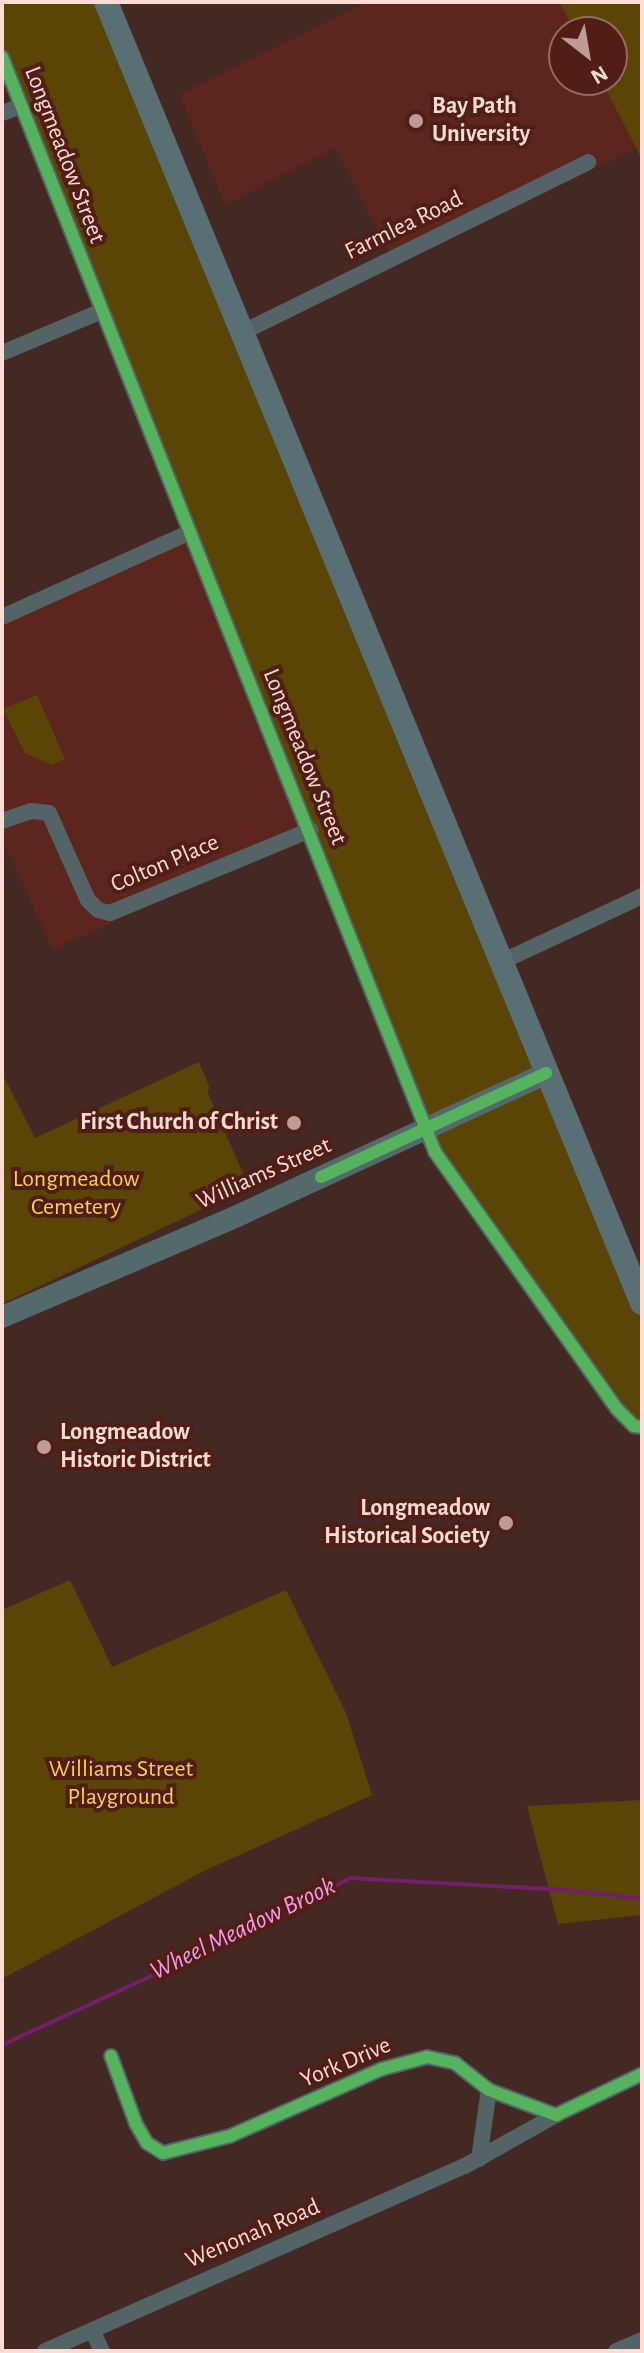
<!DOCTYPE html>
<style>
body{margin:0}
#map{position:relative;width:644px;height:2353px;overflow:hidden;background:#442823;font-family:"Alegreya Sans",sans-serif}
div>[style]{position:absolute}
.built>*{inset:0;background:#5c251d}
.green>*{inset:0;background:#5a4507}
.stream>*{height:4px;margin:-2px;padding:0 2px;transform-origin:2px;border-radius:2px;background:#722069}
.street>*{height:16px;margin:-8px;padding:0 8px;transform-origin:8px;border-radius:8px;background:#536366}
.secondary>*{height:22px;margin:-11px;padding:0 11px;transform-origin:11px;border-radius:11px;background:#54696c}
.primary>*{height:24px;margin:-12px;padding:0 12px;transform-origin:12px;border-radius:12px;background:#587074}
.cycleway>*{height:12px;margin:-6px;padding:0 6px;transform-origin:6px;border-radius:6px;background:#56b35d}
.dots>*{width:22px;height:22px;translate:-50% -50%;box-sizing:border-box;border:4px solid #511e16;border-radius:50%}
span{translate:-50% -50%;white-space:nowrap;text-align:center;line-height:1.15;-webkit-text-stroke:8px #511e16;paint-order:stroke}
.poi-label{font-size:24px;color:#fedbd5;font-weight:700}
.left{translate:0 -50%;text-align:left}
.right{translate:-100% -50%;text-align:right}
.street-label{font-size:24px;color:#fedbd5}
.park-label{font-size:24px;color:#f9d154}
.water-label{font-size:26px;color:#f59beb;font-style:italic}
.frame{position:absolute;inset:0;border:4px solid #fedbd5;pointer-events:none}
.north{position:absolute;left:548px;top:16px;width:80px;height:80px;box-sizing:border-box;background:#511e16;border:2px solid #966a62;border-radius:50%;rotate:149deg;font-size:22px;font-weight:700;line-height:32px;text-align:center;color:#fedbd5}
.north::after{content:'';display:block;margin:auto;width:28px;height:36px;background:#bd9c97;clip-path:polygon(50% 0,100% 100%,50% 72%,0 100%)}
</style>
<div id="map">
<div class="built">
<i style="clip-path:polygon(evenodd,367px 2px,642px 2px,642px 159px,636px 148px,505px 213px,499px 199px,389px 253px,336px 149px,225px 205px,180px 94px,367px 2px,564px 32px,612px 32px,612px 80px,564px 80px,564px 32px)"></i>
<i style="clip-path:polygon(190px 532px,310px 830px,53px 950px,2px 839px,2px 619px)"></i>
</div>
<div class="green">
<i style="clip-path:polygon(2px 2px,106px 2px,642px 1303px,642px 1427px,634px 1426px,451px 1177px,2px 57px)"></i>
<i style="clip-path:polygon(559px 2px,642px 2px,642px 159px,601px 80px,612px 80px,612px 32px,576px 32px)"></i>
<i style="clip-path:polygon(37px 695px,65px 759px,51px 765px,25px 753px,3px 709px)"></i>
<i style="clip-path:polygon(199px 1062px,209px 1086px,208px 1093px,249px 1187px,2px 1304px,2px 1073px,35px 1138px)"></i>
<i style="clip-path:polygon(70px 1580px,112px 1667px,286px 1590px,346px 1713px,372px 1795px,202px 1872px,2px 1979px,2px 1610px)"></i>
<i style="clip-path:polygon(642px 1800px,642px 1915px,558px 1924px,527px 1806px)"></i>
</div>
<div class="stream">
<i style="left:2px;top:2045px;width:264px;rotate:-24.8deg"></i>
<i style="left:242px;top:1934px;width:122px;rotate:-27.4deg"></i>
<i style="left:350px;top:1878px;width:215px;rotate:3.2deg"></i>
<i style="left:565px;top:1890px;width:78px;rotate:6.7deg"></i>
</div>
<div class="street">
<i style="left:2px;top:57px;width:1178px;rotate:68.42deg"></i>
<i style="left:435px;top:1152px;width:315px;rotate:54.7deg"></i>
<i style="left:617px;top:1409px;width:24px;rotate:45deg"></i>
<i style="left:634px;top:1426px;width:8px;rotate:7deg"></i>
<i style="left:2px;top:113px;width:20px;rotate:-20deg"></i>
<i style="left:241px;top:333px;width:387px;rotate:-26.2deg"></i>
<i style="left:2px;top:353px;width:108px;rotate:-22.8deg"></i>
<i style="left:2px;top:617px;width:206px;rotate:-24.3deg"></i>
<i style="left:2px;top:821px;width:31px;rotate:-19deg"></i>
<i style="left:31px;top:811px;width:18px;rotate:6deg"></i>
<i style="left:49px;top:813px;width:95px;rotate:65.9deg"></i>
<i style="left:88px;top:900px;width:14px;rotate:45deg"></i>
<i style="left:98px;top:910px;width:12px;rotate:14deg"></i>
<i style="left:110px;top:913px;width:217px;rotate:-22.5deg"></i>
<i style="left:499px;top:963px;width:158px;rotate:-25.1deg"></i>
<i style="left:111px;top:2056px;width:72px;rotate:69.8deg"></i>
<i style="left:136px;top:2124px;width:22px;rotate:60deg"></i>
<i style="left:147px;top:2143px;width:19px;rotate:32deg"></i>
<i style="left:163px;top:2153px;width:69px;rotate:-14.2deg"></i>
<i style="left:230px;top:2136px;width:166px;rotate:-23.8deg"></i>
<i style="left:382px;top:2069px;width:47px;rotate:-14.9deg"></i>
<i style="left:427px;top:2057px;width:29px;rotate:12deg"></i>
<i style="left:455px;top:2063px;width:43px;rotate:38.5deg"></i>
<i style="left:489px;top:2090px;width:72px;rotate:20.5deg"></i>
<i style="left:556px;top:2115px;width:95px;rotate:-25.5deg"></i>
<i style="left:479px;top:2159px;width:70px;rotate:-81.8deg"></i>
<i style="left:93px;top:2332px;width:21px;rotate:65deg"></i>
<i style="left:45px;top:2351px;width:459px;rotate:-23.8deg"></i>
<i style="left:465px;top:2166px;width:104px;rotate:-29.3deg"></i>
<i style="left:616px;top:2351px;width:28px;rotate:-23deg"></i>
</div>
<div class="secondary">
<i style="left:2px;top:1317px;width:254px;rotate:-23.2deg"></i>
<i style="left:235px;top:1217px;width:343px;rotate:-24.8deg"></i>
</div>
<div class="primary">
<i style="left:106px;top:2px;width:1407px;rotate:67.61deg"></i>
</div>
<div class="cycleway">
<i style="left:2px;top:57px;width:1178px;rotate:68.42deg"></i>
<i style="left:435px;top:1152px;width:315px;rotate:54.7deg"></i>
<i style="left:617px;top:1409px;width:24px;rotate:45deg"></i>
<i style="left:634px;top:1426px;width:8px;rotate:7deg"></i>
<i style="left:321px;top:1177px;width:248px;rotate:-24.8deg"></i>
<i style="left:111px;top:2056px;width:72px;rotate:69.8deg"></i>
<i style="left:136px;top:2124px;width:22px;rotate:60deg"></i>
<i style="left:147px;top:2143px;width:19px;rotate:32deg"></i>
<i style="left:163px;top:2153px;width:69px;rotate:-14.2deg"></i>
<i style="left:230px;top:2136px;width:166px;rotate:-23.8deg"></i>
<i style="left:382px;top:2069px;width:47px;rotate:-14.9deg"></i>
<i style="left:427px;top:2057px;width:29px;rotate:12deg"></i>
<i style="left:455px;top:2063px;width:43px;rotate:38.5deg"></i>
<i style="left:489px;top:2090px;width:72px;rotate:20.5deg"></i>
<i style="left:556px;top:2115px;width:95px;rotate:-25.5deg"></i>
</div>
<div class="dots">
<i style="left:416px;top:121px;background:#bd9c97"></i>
<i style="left:294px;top:1123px;background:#bd9c97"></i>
<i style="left:44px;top:1447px;background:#bd9c97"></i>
<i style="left:506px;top:1523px;background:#bd9c97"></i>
</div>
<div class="poi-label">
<span class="left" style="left:432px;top:121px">Bay Path<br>University</span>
<span class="right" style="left:278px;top:1123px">First Church of Christ</span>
<span class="left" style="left:60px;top:1447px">Longmeadow<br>Historic District</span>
<span class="right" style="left:490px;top:1523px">Longmeadow<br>Historical Society</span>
</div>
<div class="street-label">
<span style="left:64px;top:155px;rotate:69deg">Longmeadow Street</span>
<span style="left:404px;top:226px;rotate:-26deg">Farmlea Road</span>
<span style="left:304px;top:757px;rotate:68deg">Longmeadow Street</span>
<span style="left:165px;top:864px;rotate:-23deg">Colton Place</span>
<span style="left:264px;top:1174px;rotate:-24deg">Williams Street</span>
<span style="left:346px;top:2063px;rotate:-23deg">York Drive</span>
<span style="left:253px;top:2234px;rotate:-23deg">Wenonah Road</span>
</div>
<div class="park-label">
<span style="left:76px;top:1194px">Longmeadow<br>Cemetery</span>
<span style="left:121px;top:1784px">Williams Street<br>Playground</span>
</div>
<div class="water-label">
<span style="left:243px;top:1929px;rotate:-26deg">Wheel Meadow Brook</span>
</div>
<div class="frame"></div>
<div class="north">N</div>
</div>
